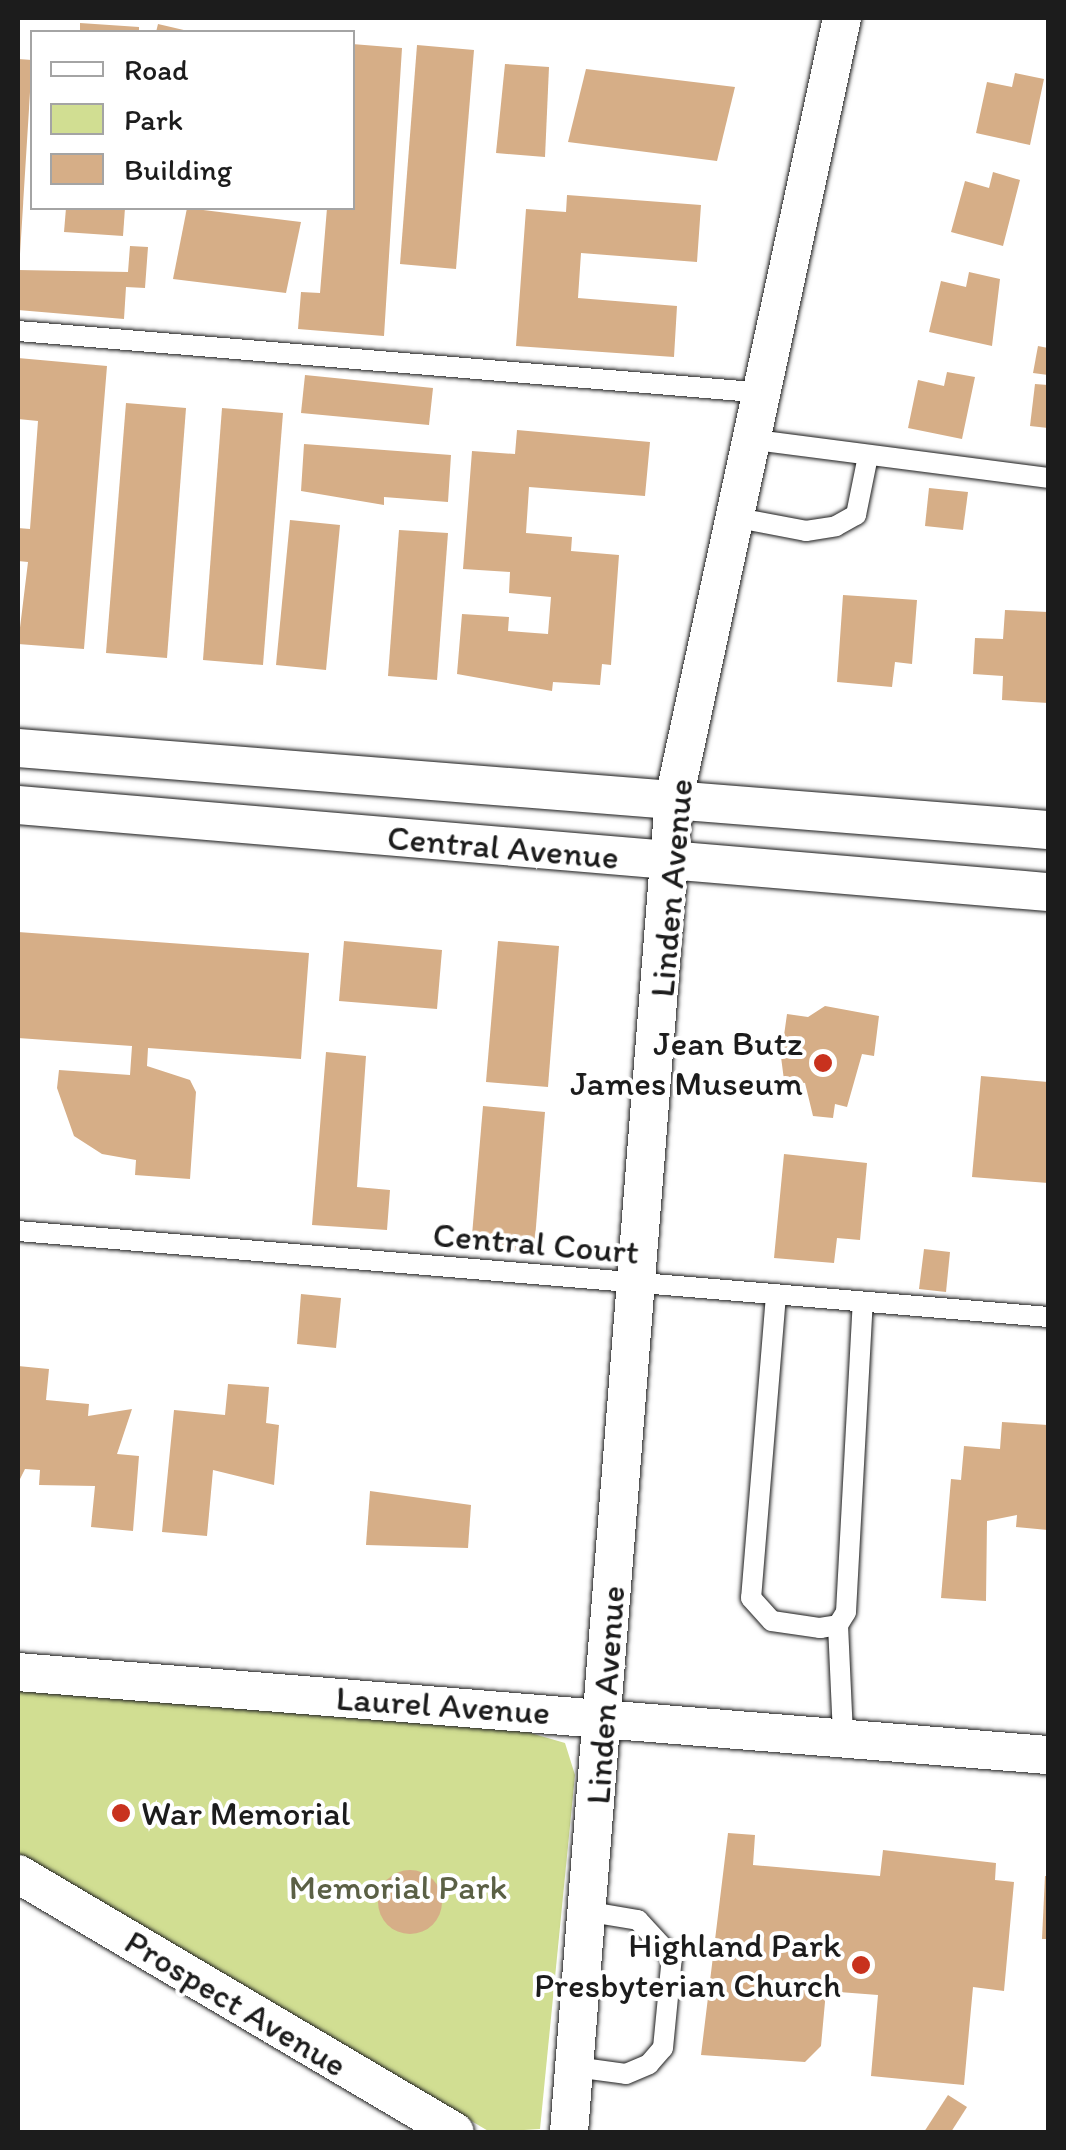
<!DOCTYPE html>
<style>
body{margin:0}
#map{position:relative;width:1066px;height:2150px;overflow:hidden;background:#fff;font-family:Itim,sans-serif}
div>[style]{position:absolute}
.green>*{inset:0;background:#d1de92}
.building>*{inset:0;background:#d6ae87}
.round{border-radius:50%}
.roads{filter:drop-shadow(0 0 2px #1c1c1c) drop-shadow(0 0 2px #1c1c1c)}
.lane>*{height:20px;margin:-10px;padding:0 10px;transform-origin:10px;border-radius:10px;background:#fff}
.street>*{height:38px;margin:-19px;padding:0 19px;transform-origin:19px;border-radius:19px;background:#fff}
.dots>*{width:28px;height:28px;translate:-50% -50%;box-sizing:border-box;border:5px solid #fff;border-radius:50%}
span{translate:-50% -50%;white-space:nowrap;text-align:center;line-height:1.15;-webkit-text-stroke:8px #fff;paint-order:stroke}
.street-label{font-size:35px;color:#1c1c1c}
.poi-label{font-size:35px;color:#1c1c1c}
.right{translate:-100% -50%;text-align:right}
.left{translate:0 -50%;text-align:left}
.park-label{font-size:35px;color:#5b6045}
.frame{position:absolute;inset:0;border:20px solid #1c1c1c;pointer-events:none}
.legend{position:absolute;left:30px;top:30px;width:325px;height:180px;box-sizing:border-box;background:#fff;border:2px solid #a4a4a4;margin:0;padding:12px 18px;list-style:none;font-size:30px;color:#1c1c1c}
.legend li{display:flex;align-items:center;gap:20px;height:50px}
.legend b{width:50px;border:2px solid #a4a4a4}
</style>
<div id="map">
<div class="green">
<i style="clip-path:polygon(18px 1691px,527px 1732px,565px 1743px,575px 1775px,540px 2129px,490px 2132px,18px 1854px)"></i>
</div>
<div class="building">
<i style="clip-path:polygon(80px 23px,139px 27px,139px 32px,80px 32px)"></i>
<i style="clip-path:polygon(158px 24px,188px 31px,188px 32px,156px 32px)"></i>
<i style="clip-path:polygon(352px 44px,402px 48px,384px 336px,298px 329px,301px 292px,320px 293px,327px 208px,352px 208px)"></i>
<i style="clip-path:polygon(417px 45px,474px 50px,456px 269px,400px 264px)"></i>
<i style="clip-path:polygon(18px 59px,32px 60px,20px 254px,18px 254px)"></i>
<i style="clip-path:polygon(505px 64px,549px 67px,545px 157px,496px 153px)"></i>
<i style="clip-path:polygon(586px 69px,735px 87px,717px 161px,568px 142px)"></i>
<i style="clip-path:polygon(1015px 73px,1044px 79px,1030px 145px,976px 133px,987px 82px,1012px 87px)"></i>
<i style="clip-path:polygon(993px 172px,1020px 180px,1003px 246px,951px 232px,965px 181px,989px 188px)"></i>
<i style="clip-path:polygon(567px 195px,701px 205px,697px 262px,581px 253px,578px 298px,677px 306px,674px 357px,516px 346px,526px 209px,566px 212px)"></i>
<i style="clip-path:polygon(66px 208px,125px 208px,123px 236px,64px 232px)"></i>
<i style="clip-path:polygon(187px 208px,301px 222px,286px 293px,173px 279px)"></i>
<i style="clip-path:polygon(130px 246px,148px 247px,145px 288px,126px 287px,124px 319px,18px 310px,18px 270px,128px 272px)"></i>
<i style="clip-path:polygon(969px 272px,1000px 279px,992px 346px,929px 332px,941px 281px,966px 287px)"></i>
<i style="clip-path:polygon(1038px 346px,1048px 348px,1048px 375px,1033px 373px)"></i>
<i style="clip-path:polygon(18px 358px,107px 366px,84px 649px,18px 644px,28px 562px,18px 561px,18px 528px,30px 529px,38px 421px,18px 419px)"></i>
<i style="clip-path:polygon(947px 372px,975px 377px,962px 439px,908px 428px,918px 380px,944px 386px)"></i>
<i style="clip-path:polygon(305px 375px,433px 388px,429px 425px,301px 413px)"></i>
<i style="clip-path:polygon(1035px 384px,1048px 385px,1048px 428px,1030px 426px)"></i>
<i style="clip-path:polygon(126px 403px,186px 408px,167px 658px,106px 653px)"></i>
<i style="clip-path:polygon(222px 408px,283px 413px,263px 665px,203px 660px)"></i>
<i style="clip-path:polygon(517px 430px,650px 442px,645px 496px,529px 487px,526px 533px,572px 537px,571px 551px,619px 555px,611px 665px,602px 664px,600px 685px,553px 682px,552px 691px,457px 674px,462px 614px,509px 617px,508px 631px,548px 634px,551px 597px,509px 593px,510px 572px,463px 569px,472px 451px,515px 454px)"></i>
<i style="clip-path:polygon(304px 444px,451px 455px,448px 502px,384px 497px,384px 505px,301px 491px)"></i>
<i style="clip-path:polygon(929px 488px,968px 492px,963px 530px,925px 526px)"></i>
<i style="clip-path:polygon(290px 520px,340px 525px,326px 670px,276px 665px)"></i>
<i style="clip-path:polygon(399px 530px,448px 533px,437px 680px,388px 676px)"></i>
<i style="clip-path:polygon(843px 595px,917px 600px,912px 664px,895px 662px,892px 687px,837px 682px)"></i>
<i style="clip-path:polygon(1005px 610px,1048px 612px,1048px 703px,1002px 700px,1003px 676px,973px 674px,975px 638px,1003px 639px)"></i>
<i style="clip-path:polygon(18px 932px,309px 953px,301px 1059px,148px 1048px,147px 1066px,190px 1080px,196px 1092px,190px 1179px,135px 1175px,136px 1160px,102px 1154px,74px 1136px,57px 1088px,59px 1070px,130px 1075px,132px 1046px,18px 1038px)"></i>
<i style="clip-path:polygon(344px 941px,442px 950px,437px 1009px,339px 1001px)"></i>
<i style="clip-path:polygon(498px 941px,559px 946px,548px 1087px,486px 1082px)"></i>
<i style="clip-path:polygon(825px 1006px,879px 1016px,874px 1056px,862px 1054px,847px 1107px,835px 1104px,833px 1118px,813px 1116px,805px 1083px,784px 1080px,781px 1057px,787px 1014px,808px 1017px)"></i>
<i style="clip-path:polygon(326px 1052px,366px 1056px,357px 1187px,390px 1190px,387px 1230px,312px 1225px)"></i>
<i style="clip-path:polygon(981px 1076px,1048px 1082px,1048px 1183px,972px 1177px)"></i>
<i style="clip-path:polygon(483px 1106px,545px 1112px,534px 1252px,471px 1247px)"></i>
<i style="clip-path:polygon(784px 1154px,867px 1163px,860px 1240px,837px 1238px,834px 1263px,774px 1258px)"></i>
<i style="clip-path:polygon(924px 1249px,950px 1252px,946px 1292px,919px 1289px)"></i>
<i style="clip-path:polygon(301px 1294px,341px 1298px,336px 1348px,297px 1344px)"></i>
<i style="clip-path:polygon(18px 1366px,49px 1369px,46px 1400px,89px 1404px,88px 1416px,132px 1409px,117px 1454px,139px 1456px,133px 1531px,91px 1527px,95px 1486px,39px 1485px,40px 1470px,25px 1469px,18px 1483px)"></i>
<i style="clip-path:polygon(228px 1384px,269px 1387px,266px 1423px,279px 1425px,274px 1485px,213px 1470px,207px 1536px,162px 1532px,174px 1410px,225px 1415px)"></i>
<i style="clip-path:polygon(1002px 1422px,1048px 1425px,1048px 1530px,1016px 1527px,1017px 1515px,987px 1521px,986px 1601px,941px 1598px,951px 1479px,961px 1480px,964px 1446px,1000px 1449px)"></i>
<i style="clip-path:polygon(370px 1491px,471px 1505px,468px 1548px,366px 1545px)"></i>
<i style="clip-path:polygon(728px 1833px,755px 1835px,753px 1865px,880px 1876px,883px 1850px,996px 1863px,995px 1880px,1014px 1882px,1004px 1991px,973px 1987px,964px 2085px,871px 2076px,878px 1995px,826px 1991px,821px 2046px,805px 2062px,701px 2055px)"></i>
<i class="round" style="left:378px;top:1870px;width:64px;height:64px"></i>
<i style="clip-path:polygon(1045px 1876px,1048px 1876px,1048px 1939px,1042px 1939px)"></i>
<i style="clip-path:polygon(948px 2095px,967px 2107px,951px 2132px,924px 2132px)"></i>
</div>
<div class="roads">
<div class="lane">
<i style="left:18px;top:331px;width:751px;rotate:4.74deg"></i>
<i style="left:756px;top:440px;width:294px;rotate:7.4deg"></i>
<i style="left:738px;top:518px;width:69px;rotate:10.8deg"></i>
<i style="left:806px;top:531px;width:30px;rotate:-9deg"></i>
<i style="left:836px;top:526px;width:23px;rotate:-29deg"></i>
<i style="left:856px;top:515px;width:55px;rotate:-78.5deg"></i>
<i style="left:18px;top:1231px;width:1034px;rotate:4.77deg"></i>
<i style="left:776px;top:1295px;width:304px;rotate:94.7deg"></i>
<i style="left:751px;top:1598px;width:31px;rotate:48deg"></i>
<i style="left:772px;top:1621px;width:49px;rotate:8.3deg"></i>
<i style="left:820px;top:1628px;width:18px;rotate:-9deg"></i>
<i style="left:838px;top:1625px;width:15px;rotate:-58deg"></i>
<i style="left:846px;top:1612px;width:310px;rotate:-86.9deg"></i>
<i style="left:838px;top:1625px;width:112px;rotate:87.4deg"></i>
<i style="left:575px;top:2067px;width:51px;rotate:7.8deg"></i>
<i style="left:626px;top:2074px;width:25px;rotate:-23deg"></i>
<i style="left:649px;top:2064px;width:21px;rotate:-49deg"></i>
<i style="left:663px;top:2048px;width:91px;rotate:-84.4deg"></i>
<i style="left:672px;top:1957px;width:50px;rotate:-132.6deg"></i>
<i style="left:638px;top:1920px;width:49px;rotate:-170.5deg"></i>
</div>
<div class="street">
<i style="left:18px;top:748px;width:1033px;rotate:4.55deg"></i>
<i style="left:18px;top:805px;width:1034px;rotate:4.83deg"></i>
<i style="left:18px;top:1672px;width:1033px;rotate:4.61deg"></i>
<i style="left:18px;top:1874px;width:507px;rotate:30.56deg"></i>
<i style="left:569px;top:2132px;width:1337px;rotate:-85.5deg"></i>
<i style="left:674px;top:799px;width:799px;rotate:-77.86deg"></i>
</div>
</div>
<div class="dots">
<i style="left:823px;top:1063px;background:#c8321e"></i>
<i style="left:121px;top:1813px;background:#c8321e"></i>
<i style="left:861px;top:1965px;background:#c8321e"></i>
</div>
<div class="street-label">
<span style="left:503px;top:847px;rotate:5deg">Central Avenue</span>
<span style="left:671px;top:888px;rotate:-85deg">Linden Avenue</span>
<span style="left:536px;top:1243px;rotate:5deg">Central Court</span>
<span style="left:605px;top:1695px;rotate:-86deg">Linden Avenue</span>
<span style="left:443px;top:1705px;rotate:4deg">Laurel Avenue</span>
<span style="left:236px;top:2003px;rotate:31deg">Prospect Avenue</span>
</div>
<div class="poi-label">
<span class="right" style="left:803px;top:1063px">Jean Butz<br>James Museum</span>
<span class="left" style="left:141px;top:1813px">War Memorial</span>
<span class="right" style="left:841px;top:1965px">Highland Park<br>Presbyterian Church</span>
</div>
<div class="park-label">
<span style="left:398px;top:1887px">Memorial Park</span>
</div>
<div class="frame"></div>
<ul class="legend">
<li><b style="height:12px;background:#fff"></b>Road</li>
<li><b style="height:28px;background:#d1de92"></b>Park</li>
<li><b style="height:28px;background:#d6ae87"></b>Building</li>
</ul>
</div>
